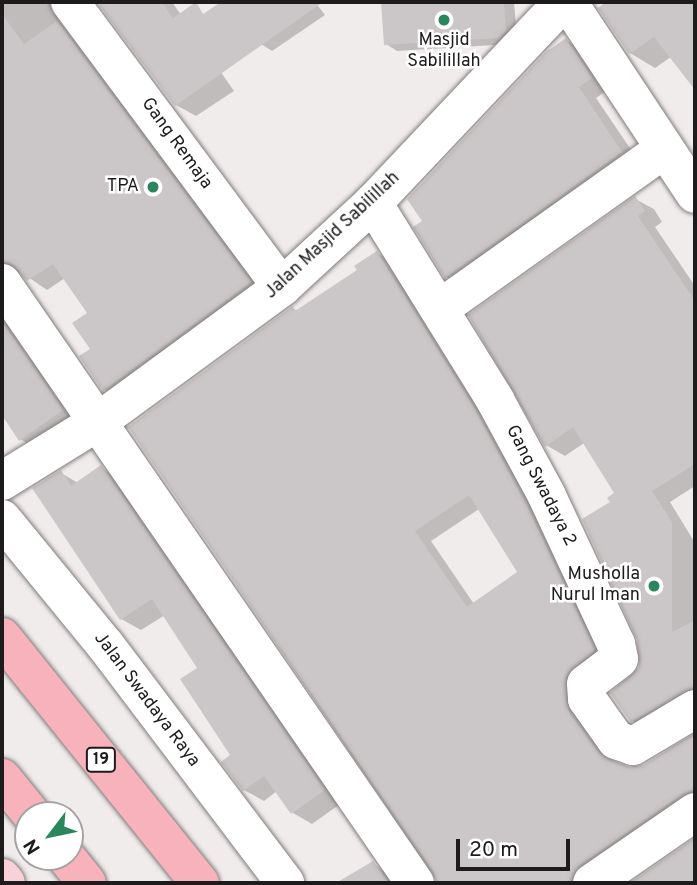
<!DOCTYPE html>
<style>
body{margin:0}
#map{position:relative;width:697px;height:885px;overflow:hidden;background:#f1ecec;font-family:Overpass,sans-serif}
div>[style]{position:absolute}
.shadow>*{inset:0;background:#0003}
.building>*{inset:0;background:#cbc6c7}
.roads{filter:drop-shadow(0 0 2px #807c7c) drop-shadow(0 0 2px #807c7c)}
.minor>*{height:38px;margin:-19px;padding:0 19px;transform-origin:19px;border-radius:19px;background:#fff}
.primary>*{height:38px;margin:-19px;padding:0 19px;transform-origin:19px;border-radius:19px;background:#fad1d7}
.motorway>*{height:38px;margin:-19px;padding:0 19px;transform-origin:19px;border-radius:19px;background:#f7b2bc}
.dots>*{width:19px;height:19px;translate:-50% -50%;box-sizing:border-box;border:4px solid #fff;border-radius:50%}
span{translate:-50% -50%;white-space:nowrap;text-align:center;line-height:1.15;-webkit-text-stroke:5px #fff;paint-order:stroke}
.shield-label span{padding:2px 5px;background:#fff;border:2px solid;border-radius:5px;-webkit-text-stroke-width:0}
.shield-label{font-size:16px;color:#1d1b1b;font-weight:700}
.poi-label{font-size:18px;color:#1d1b1b}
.right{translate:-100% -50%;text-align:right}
.street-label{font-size:18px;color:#1d1b1b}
.frame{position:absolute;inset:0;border:4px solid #1d1b1b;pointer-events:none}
.north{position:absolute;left:14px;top:801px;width:70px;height:70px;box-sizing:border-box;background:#fff;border:2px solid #a5a4a4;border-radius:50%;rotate:238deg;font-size:19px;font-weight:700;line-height:28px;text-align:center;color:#1d1b1b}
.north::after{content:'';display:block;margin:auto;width:24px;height:32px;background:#2a875d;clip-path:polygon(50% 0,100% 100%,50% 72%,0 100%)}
.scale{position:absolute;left:456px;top:839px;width:114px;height:32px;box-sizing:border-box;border:4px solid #1d1b1b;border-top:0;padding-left:9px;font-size:21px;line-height:24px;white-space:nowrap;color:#1d1b1b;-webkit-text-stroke:5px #fff;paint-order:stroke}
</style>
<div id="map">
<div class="shadow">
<i style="clip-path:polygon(2px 2px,61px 2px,268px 293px,122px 400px,104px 390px,92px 349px,90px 314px,65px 278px,47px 290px,22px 273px,8px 274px,2px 282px)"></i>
<i style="clip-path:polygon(107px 2px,172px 2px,234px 91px,196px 116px,176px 105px,102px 5px)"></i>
<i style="clip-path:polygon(232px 2px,315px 2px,325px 15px,272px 51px,261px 44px)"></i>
<i style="clip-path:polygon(383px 2px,514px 2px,517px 38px,511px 44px,397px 51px,386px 44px)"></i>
<i style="clip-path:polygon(610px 2px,695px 2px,695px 88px,671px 57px,655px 68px,630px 53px,600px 8px)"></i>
<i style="clip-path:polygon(566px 40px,584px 51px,609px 89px,596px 98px,640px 163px,465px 287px,446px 277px,424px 221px)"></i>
<i style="clip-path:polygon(635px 199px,654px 209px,662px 222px,655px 227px,695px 286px,695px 486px,670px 502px,695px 543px,695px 705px,650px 731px,631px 720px,641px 668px,639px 639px,612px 503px,617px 494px,584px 443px,565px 456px,546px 445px)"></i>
<i style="clip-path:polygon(evenodd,377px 253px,394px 263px,493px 423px,611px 660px,586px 722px,612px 760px,636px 770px,695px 733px,695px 807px,590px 883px,438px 883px,130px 427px,293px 309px,298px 311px,359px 270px,377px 253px,479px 509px,520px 573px,474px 604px,431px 541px,479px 509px)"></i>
<i style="clip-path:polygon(2px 307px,80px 421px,38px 450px,20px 439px,2px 416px)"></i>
<i style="clip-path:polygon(101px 468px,121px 479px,343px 802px,312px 824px,293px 813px,277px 791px,264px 801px,244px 790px,199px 668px,165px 615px,141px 630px,121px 619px,61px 473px,78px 483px)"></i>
<i style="clip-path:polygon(695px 840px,695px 883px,630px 883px)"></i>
<i style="clip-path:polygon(373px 863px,398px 883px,340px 883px)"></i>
</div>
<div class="building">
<i style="clip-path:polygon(104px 2px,162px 2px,173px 18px,196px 2px,203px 14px,221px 2px,323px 2px,175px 106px,99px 5px)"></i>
<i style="clip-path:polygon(381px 2px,504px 2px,506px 31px,499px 38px,384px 45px)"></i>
<i style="clip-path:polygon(606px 2px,695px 2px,695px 90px,654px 37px,629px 54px,598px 8px)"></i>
<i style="clip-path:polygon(2px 14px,24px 44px,57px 21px,251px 282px,103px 391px,79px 356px,90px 349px,72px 323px,87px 313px,53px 264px,27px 281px,12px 264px,2px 261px)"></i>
<i style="clip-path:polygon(566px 38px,592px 78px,579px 87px,622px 152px,445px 278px,413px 227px,422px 221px,407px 199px,546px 52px)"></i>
<i style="clip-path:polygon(635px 196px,645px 211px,638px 216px,695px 301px,695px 464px,652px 491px,672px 522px,672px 632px,695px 620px,695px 687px,631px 722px,610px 693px,639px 667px,637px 640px,582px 519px,610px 502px,607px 498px,614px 493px,573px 427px,545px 447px,468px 315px)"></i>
<i style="clip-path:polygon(evenodd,377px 251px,476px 411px,526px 504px,595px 650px,566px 676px,569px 712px,599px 753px,626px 767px,644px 765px,695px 734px,695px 790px,683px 794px,580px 865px,570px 883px,437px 883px,433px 871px,128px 427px,293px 306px,295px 311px,357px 270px,354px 266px,377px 251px,469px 495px,517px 572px,467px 607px,415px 531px,469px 495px)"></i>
<i style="clip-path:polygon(2px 321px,63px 410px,19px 441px,2px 415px)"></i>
<i style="clip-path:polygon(101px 465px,325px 790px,291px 814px,264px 776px,243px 791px,221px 762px,230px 755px,180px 679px,197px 668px,152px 599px,120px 620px,32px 488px,61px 470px,71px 486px)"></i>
<i style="clip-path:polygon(695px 838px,695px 883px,630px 883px)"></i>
<i style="clip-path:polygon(373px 861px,389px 883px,336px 883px)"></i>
</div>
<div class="roads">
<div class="minor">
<i style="left:70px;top:2px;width:355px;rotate:53.4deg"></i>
<i style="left:568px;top:2px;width:230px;rotate:56.5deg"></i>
<i style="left:373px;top:203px;width:232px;rotate:58.2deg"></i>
<i style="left:495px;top:400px;width:107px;rotate:61.5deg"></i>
<i style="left:546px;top:494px;width:166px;rotate:65deg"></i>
<i style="left:616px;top:644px;width:15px;rotate:79deg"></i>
<i style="left:619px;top:659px;width:41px;rotate:142.9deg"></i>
<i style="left:586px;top:684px;width:15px;rotate:86deg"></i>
<i style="left:587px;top:699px;width:50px;rotate:54.7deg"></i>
<i style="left:616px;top:740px;width:18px;rotate:19deg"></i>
<i style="left:633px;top:746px;width:72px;rotate:-30.8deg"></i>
<i style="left:2px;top:283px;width:728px;rotate:55.46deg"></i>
<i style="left:442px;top:307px;width:272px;rotate:-35.4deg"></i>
<i style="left:2px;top:481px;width:114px;rotate:-31.7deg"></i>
<i style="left:99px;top:421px;width:227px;rotate:-36.2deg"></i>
<i style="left:282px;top:287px;width:124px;rotate:-42.7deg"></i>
<i style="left:373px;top:203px;width:277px;rotate:-46.6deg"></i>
<i style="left:2px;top:519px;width:164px;rotate:50.7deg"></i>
<i style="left:106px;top:646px;width:297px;rotate:52.9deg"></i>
<i style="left:592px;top:883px;width:125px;rotate:-34.6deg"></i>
</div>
<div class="primary">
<i style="left:2px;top:878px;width:6px;rotate:51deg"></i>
</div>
<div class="motorway">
<i style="left:2px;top:637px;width:316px;rotate:51.2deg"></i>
<i style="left:2px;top:778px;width:48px;rotate:51deg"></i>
<i style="left:66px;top:857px;width:33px;rotate:51deg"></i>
</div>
</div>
<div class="dots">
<i style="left:444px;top:20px;background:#2a875d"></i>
<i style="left:153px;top:187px;background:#2a875d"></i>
<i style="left:654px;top:586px;background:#2a875d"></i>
</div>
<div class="shield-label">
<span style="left:101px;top:760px">19</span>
</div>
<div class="poi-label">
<span style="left:444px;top:52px">Masjid<br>Sabilillah</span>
<span class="right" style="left:139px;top:187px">TPA</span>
<span class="right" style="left:640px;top:586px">Musholla<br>Nurul Iman</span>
</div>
<div class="street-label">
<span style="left:176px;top:144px;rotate:54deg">Gang Remaja</span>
<span style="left:333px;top:236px;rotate:-43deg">Jalan Masjid Sabilillah</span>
<span style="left:540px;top:486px;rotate:63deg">Gang Swadaya 2</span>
<span style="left:146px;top:700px;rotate:53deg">Jalan Swadaya Raya</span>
</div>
<div class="frame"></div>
<div class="north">N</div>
<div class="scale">20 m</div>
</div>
